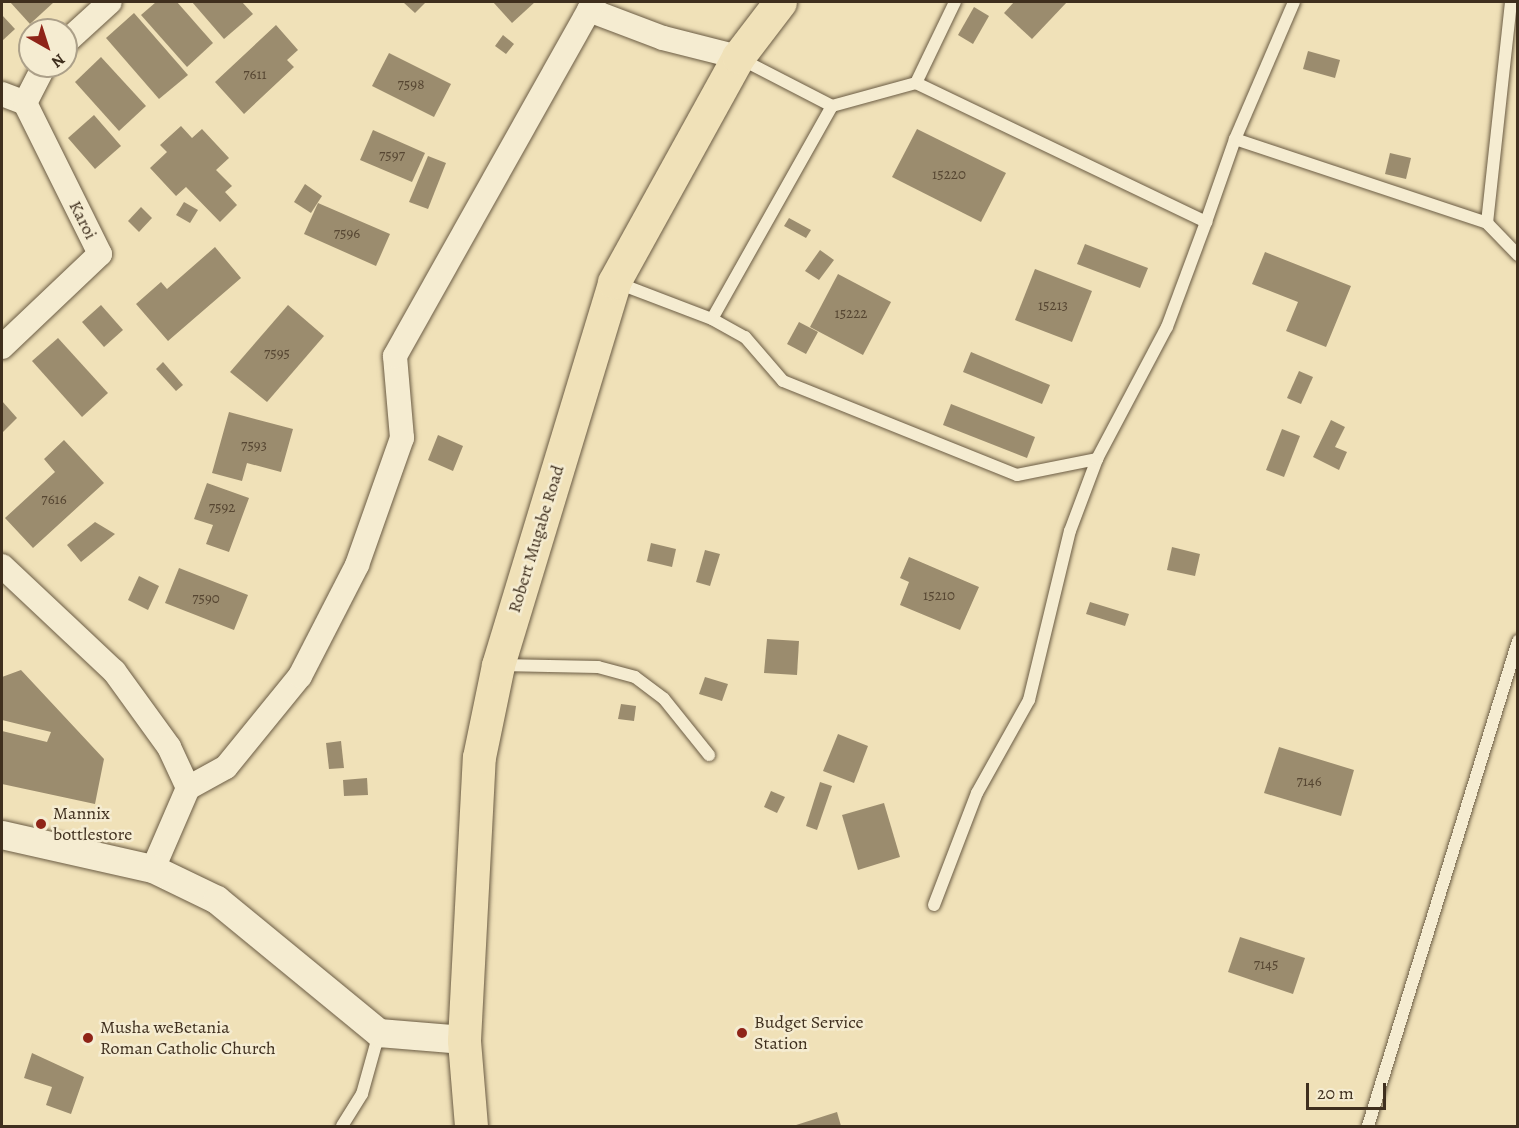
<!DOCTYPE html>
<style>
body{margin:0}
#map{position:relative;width:1519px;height:1128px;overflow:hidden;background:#f0e1b8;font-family:Alegreya,serif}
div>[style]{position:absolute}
.building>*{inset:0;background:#9b8c6e}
.roads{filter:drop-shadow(0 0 2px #6b5c44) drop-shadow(0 0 2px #6b5c44)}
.service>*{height:12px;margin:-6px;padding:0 6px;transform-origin:6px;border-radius:6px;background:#f5ecd1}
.minor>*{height:24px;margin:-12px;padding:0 12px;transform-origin:12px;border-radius:12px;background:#f5ecd1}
.tertiary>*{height:28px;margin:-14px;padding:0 14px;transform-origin:14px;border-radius:14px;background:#f5ecd1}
.primary>*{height:33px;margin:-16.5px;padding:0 16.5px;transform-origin:16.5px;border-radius:16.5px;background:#f0e1b8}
.dots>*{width:16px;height:16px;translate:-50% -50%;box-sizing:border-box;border:3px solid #f5ecd1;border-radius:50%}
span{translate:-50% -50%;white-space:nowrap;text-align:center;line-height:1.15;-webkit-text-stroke:5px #f5ecd1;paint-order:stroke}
.number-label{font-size:15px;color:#564632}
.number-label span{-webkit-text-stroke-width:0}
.street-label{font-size:18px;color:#3f2f1e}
.poi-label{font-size:18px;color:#3f2f1e}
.left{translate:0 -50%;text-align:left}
.frame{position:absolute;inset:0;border:3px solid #3f2f1e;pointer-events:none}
.north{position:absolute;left:18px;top:18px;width:60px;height:60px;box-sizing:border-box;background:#f5ecd1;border:2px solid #aca089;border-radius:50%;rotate:141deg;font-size:16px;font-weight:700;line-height:24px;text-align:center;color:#3f2f1e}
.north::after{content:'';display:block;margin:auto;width:21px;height:27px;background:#8f2418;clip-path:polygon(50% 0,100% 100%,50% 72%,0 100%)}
.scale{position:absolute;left:1306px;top:1083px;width:80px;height:27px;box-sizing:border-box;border:3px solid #3f2f1e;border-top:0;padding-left:8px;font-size:18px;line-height:21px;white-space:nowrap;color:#3f2f1e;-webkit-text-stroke:4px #f5ecd1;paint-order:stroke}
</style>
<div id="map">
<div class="building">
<i style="clip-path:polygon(10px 2px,54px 2px,30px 24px)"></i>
<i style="clip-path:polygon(156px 2px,177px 2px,213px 43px,187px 67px,141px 15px)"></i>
<i style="clip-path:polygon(192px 2px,242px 2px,253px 14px,224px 39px)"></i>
<i style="clip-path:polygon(403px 2px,426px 2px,415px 13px)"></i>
<i style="clip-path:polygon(493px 2px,535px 2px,512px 23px)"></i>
<i style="clip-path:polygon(1014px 2px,1067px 2px,1032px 39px,1004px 13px)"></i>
<i style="clip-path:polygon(974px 7px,989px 16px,973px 44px,958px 35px)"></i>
<i style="clip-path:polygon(134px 13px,188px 75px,159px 99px,106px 38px)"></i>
<i style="clip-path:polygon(2px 15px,15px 29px,2px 41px)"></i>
<i style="clip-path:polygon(276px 25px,298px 50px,287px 60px,294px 67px,244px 114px,215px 82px)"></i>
<i style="clip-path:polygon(503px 35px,514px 44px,506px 54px,495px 46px)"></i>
<i style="clip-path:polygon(1308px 51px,1340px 60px,1335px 78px,1303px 69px)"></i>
<i style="clip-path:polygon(389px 53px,451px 84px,434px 117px,372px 86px)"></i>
<i style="clip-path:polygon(101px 57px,146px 106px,119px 131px,75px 82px)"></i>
<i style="clip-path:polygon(94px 115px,121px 146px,95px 169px,68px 138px)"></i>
<i style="clip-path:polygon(181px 126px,192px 138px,202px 129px,229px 158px,216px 170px,232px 186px,225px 192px,237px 205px,220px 222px,186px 187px,176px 196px,150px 168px,167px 152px,160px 145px)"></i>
<i style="clip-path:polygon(917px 129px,1006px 173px,981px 222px,892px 177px)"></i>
<i style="clip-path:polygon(373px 130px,425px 153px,412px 182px,360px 160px)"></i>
<i style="clip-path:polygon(1390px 153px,1411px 158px,1406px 179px,1385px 174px)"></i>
<i style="clip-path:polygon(428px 156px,446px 163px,428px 209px,409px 202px)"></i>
<i style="clip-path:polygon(305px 184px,322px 196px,311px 213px,294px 202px)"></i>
<i style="clip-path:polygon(184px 202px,198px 210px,190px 223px,176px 215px)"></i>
<i style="clip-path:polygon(318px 203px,390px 234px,376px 266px,304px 234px)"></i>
<i style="clip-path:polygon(141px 207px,152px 218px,139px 232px,128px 221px)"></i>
<i style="clip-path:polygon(789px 218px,811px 230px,806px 238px,784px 226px)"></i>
<i style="clip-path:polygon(1085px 244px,1148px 268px,1140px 288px,1077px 264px)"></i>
<i style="clip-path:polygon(215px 247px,241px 278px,168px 341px,136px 304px,161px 282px,167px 289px)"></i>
<i style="clip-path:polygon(820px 250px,834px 260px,819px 280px,805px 271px)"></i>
<i style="clip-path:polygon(1265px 252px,1351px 286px,1326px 347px,1286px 331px,1298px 302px,1252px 284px)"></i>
<i style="clip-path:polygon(1035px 269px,1092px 291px,1072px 342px,1015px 320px)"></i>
<i style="clip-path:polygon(838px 274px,891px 302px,863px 355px,810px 327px)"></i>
<i style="clip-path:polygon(101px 305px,123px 330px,104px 347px,82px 322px)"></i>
<i style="clip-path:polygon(288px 305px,324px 336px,267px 402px,230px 372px)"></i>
<i style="clip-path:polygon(799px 322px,818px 332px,806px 354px,787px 344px)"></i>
<i style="clip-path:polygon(58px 338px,108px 393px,82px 417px,32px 361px)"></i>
<i style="clip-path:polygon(971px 352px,1050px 385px,1042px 404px,963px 372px)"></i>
<i style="clip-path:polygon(163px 362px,183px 385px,176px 391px,156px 369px)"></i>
<i style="clip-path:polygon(1299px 371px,1313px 377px,1301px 404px,1287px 398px)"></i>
<i style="clip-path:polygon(2px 401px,17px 418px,2px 433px)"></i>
<i style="clip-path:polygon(951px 404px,1035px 437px,1027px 458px,943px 425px)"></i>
<i style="clip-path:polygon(229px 412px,293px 429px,281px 472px,247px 463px,242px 481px,212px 473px)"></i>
<i style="clip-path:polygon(1331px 420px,1345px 427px,1335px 447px,1347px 452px,1339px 470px,1313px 457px)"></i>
<i style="clip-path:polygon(1282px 429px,1300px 436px,1284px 477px,1266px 470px)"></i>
<i style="clip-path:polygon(438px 435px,463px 446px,453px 471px,428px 460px)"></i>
<i style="clip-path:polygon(64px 440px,104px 483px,33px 548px,5px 518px,55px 472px,44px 459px)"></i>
<i style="clip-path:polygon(207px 483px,249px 498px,229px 552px,206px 544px,213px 525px,194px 519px)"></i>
<i style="clip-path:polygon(95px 522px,115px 534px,81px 562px,67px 545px)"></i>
<i style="clip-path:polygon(651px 543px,676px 549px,672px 567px,647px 561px)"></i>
<i style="clip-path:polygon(1172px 547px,1200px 554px,1195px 576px,1167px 570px)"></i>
<i style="clip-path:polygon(705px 550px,720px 554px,710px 586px,696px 582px)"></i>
<i style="clip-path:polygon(909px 557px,979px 587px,960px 630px,900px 605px,909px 582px,900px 578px)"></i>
<i style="clip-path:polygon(179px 568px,248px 595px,234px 630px,165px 603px)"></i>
<i style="clip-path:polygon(139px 576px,159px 586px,148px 610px,128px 600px)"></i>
<i style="clip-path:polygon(1090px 602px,1129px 614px,1125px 626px,1086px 614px)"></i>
<i style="clip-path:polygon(767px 639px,799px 641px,797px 675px,764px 673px)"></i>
<i style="clip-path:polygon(21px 670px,104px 759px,95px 804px,2px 784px,2px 731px,47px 742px,51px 732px,2px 720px,2px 677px)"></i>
<i style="clip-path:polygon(705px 677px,728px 684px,722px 701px,699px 694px)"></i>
<i style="clip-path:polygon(621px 704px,636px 706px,634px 721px,618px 719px)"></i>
<i style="clip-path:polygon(838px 734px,868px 746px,854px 783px,823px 771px)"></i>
<i style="clip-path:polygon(341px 741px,344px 768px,329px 769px,326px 743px)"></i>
<i style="clip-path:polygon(1279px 747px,1354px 770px,1341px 816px,1264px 793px)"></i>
<i style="clip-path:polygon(367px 778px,368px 795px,344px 796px,343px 780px)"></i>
<i style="clip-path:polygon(820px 782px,832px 786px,817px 830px,806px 826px)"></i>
<i style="clip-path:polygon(771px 791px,785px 797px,777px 813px,764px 807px)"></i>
<i style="clip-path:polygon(884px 803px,900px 857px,858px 870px,842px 815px)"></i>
<i style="clip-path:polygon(1240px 937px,1305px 958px,1293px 994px,1228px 972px)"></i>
<i style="clip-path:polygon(32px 1053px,84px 1077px,71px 1114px,46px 1105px,52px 1087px,24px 1078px)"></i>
<i style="clip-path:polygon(837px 1112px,841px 1126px,793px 1126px)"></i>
</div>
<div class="roads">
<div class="service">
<i style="left:739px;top:58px;width:105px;rotate:27.3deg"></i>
<i style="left:832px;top:106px;width:87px;rotate:-15.3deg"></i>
<i style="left:916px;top:83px;width:322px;rotate:25.6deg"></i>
<i style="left:1206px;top:222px;width:88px;rotate:-70.7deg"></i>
<i style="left:1235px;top:139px;width:266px;rotate:18.4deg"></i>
<i style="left:1487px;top:223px;width:45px;rotate:45.9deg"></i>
<i style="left:916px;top:83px;width:90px;rotate:-64.3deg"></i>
<i style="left:832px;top:106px;width:244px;rotate:119.4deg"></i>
<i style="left:712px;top:319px;width:38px;rotate:29deg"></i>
<i style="left:745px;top:337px;width:58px;rotate:49.2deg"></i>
<i style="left:783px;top:381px;width:252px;rotate:21.9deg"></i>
<i style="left:1017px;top:475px;width:82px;rotate:-11.3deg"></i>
<i style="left:1235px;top:139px;width:149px;rotate:-66.7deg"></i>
<i style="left:1487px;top:223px;width:222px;rotate:-83.8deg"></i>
<i style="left:615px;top:282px;width:104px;rotate:20.9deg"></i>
<i style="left:500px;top:665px;width:98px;rotate:1.2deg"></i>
<i style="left:598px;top:667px;width:38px;rotate:15deg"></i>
<i style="left:635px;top:677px;width:36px;rotate:37deg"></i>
<i style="left:664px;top:699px;width:72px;rotate:51.2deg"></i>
<i style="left:934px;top:905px;width:120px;rotate:-69deg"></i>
<i style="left:977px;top:793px;width:107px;rotate:-60.8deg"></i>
<i style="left:1029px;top:700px;width:174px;rotate:-76.4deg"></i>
<i style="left:1070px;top:531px;width:77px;rotate:-69.4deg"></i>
<i style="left:1097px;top:459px;width:149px;rotate:-62.1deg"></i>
<i style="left:1167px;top:327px;width:112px;rotate:-69.6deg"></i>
<i style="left:342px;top:1126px;width:38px;rotate:-58deg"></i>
<i style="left:362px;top:1094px;width:63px;rotate:-74.4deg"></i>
<i style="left:1368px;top:1126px;width:508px;rotate:-72.81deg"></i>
</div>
<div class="minor">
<i style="left:589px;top:10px;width:79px;rotate:20.7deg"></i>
<i style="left:663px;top:38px;width:77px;rotate:14.2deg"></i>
<i style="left:66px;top:42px;width:59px;rotate:-42.3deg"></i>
<i style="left:2px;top:94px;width:25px;rotate:21deg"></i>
<i style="left:2px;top:347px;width:135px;rotate:-43.5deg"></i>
<i style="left:100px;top:254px;width:169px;rotate:-116.4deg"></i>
<i style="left:25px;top:103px;width:42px;rotate:-62.8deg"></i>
<i style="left:2px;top:566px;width:154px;rotate:43.2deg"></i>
<i style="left:114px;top:671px;width:94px;rotate:54.1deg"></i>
<i style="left:169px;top:747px;width:45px;rotate:65.1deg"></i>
<i style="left:188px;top:788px;width:88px;rotate:113.4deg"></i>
<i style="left:188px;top:788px;width:43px;rotate:-28.9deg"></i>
<i style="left:226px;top:767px;width:117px;rotate:-50.9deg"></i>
<i style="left:300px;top:676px;width:125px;rotate:-62.8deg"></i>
<i style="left:357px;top:565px;width:135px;rotate:-70.5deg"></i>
<i style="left:402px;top:438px;width:82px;rotate:-94.9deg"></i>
<i style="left:395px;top:356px;width:406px;rotate:-60.7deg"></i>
</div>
<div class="tertiary">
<i style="left:2px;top:835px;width:155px;rotate:12.7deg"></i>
<i style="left:153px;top:869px;width:71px;rotate:25.8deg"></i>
<i style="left:217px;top:900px;width:210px;rotate:39.4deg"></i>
<i style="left:379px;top:1033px;width:85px;rotate:4.7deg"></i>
</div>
<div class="primary">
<i style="left:471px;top:1126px;width:86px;rotate:-94.7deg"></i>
<i style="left:464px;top:1040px;width:283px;rotate:-87deg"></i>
<i style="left:479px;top:757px;width:94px;rotate:-78.3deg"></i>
<i style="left:498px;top:665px;width:400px;rotate:-73.1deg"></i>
<i style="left:614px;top:282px;width:257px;rotate:-61.1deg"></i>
<i style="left:738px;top:57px;width:69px;rotate:-52.6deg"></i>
</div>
</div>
<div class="dots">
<i style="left:41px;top:824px;background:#8f2418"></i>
<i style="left:742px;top:1033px;background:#8f2418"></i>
<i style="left:88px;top:1038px;background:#8f2418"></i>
</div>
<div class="number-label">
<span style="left:255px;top:75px">7611</span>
<span style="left:411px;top:85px">7598</span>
<span style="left:392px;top:156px">7597</span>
<span style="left:949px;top:175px">15220</span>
<span style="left:347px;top:234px">7596</span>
<span style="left:1053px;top:306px">15213</span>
<span style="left:851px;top:314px">15222</span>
<span style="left:277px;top:354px">7595</span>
<span style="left:254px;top:446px">7593</span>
<span style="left:54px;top:500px">7616</span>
<span style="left:222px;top:508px">7592</span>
<span style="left:939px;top:596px">15210</span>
<span style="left:206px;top:599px">7590</span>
<span style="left:1309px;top:782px">7146</span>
<span style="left:1266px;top:965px">7145</span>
</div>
<div class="street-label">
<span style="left:83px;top:220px;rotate:63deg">Karoi</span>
<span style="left:536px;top:539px;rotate:-73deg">Robert Mugabe Road</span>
</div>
<div class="poi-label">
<span class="left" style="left:53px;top:824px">Mannix<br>bottlestore</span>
<span class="left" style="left:754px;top:1033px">Budget Service<br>Station</span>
<span class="left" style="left:100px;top:1038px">Musha weBetania<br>Roman Catholic Church</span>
</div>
<div class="frame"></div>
<div class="north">N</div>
<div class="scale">20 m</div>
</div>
